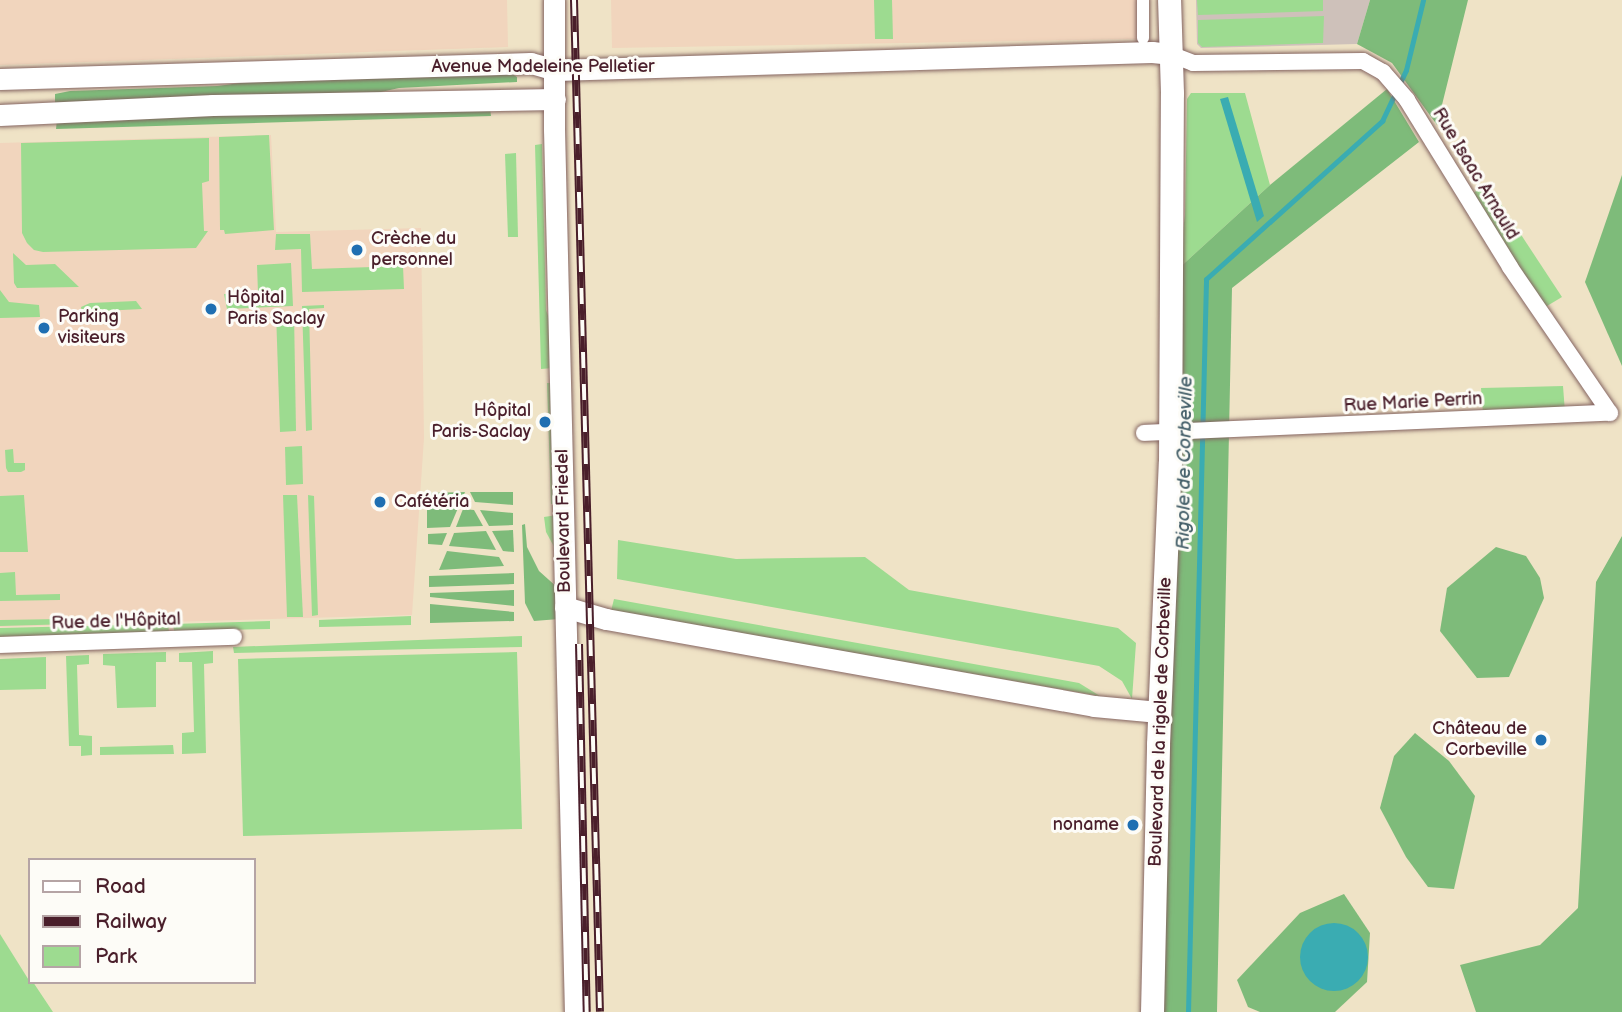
<!DOCTYPE html>
<meta charset="utf-8">
<style>
body{margin:0}
#map{position:relative;width:1622px;height:1012px;overflow:hidden;background:#efe3c6;font-family:"Balsamiq Sans",sans-serif}
div>[style]{position:absolute}
.built>*{inset:0;background:#f1d5bd}
.industrial>*{inset:0;background:#cec1ba}
.green>*{inset:0;background:#9ddb90}
.forest>*{inset:0;background:#7ebb7a}
.water>*{inset:0;background:#3aacb2}
.round{border-radius:50%}
.stream>*{height:5px;margin:-2.5px;padding:0 2.5px;transform-origin:2.5px;border-radius:2.5px;background:#3aacb2}
.roads{filter:drop-shadow(0 0 2px #846461) drop-shadow(0 0 2px #846461)}
.pedestrian>*{height:12px;margin:-6px;padding:0 6px;transform-origin:6px;border-radius:6px;background:#fff}
.minor>*{height:16px;margin:-8px;padding:0 8px;transform-origin:8px;border-radius:8px;background:#fff}
.tertiary>*{height:21px;margin:-10.5px;padding:0 10.5px;transform-origin:10.5px;border-radius:10.5px;background:#fff}
.secondary>*{height:23px;margin:-11.5px;padding:0 11.5px;transform-origin:11.5px;border-radius:11.5px;background:#fff}
.rail>*{height:8px;margin-top:-4px;transform-origin:0;background:repeating-linear-gradient(90deg,#fdfcf7 0 16px,#4a1f2b 0 32px);box-sizing:border-box;border-block:2px solid #4a1f2b}
.dots>*{width:19px;height:19px;translate:-50% -50%;box-sizing:border-box;border:4px solid #fdfcf7;border-radius:50%}
span{translate:-50% -50%;white-space:nowrap;text-align:center;line-height:1.15;-webkit-text-stroke:6px #fdfcf7;paint-order:stroke}
.street-label{font-size:18px;color:#4a1f2b}
.poi-label{font-size:18px;color:#4a1f2b}
.left{translate:0 -50%;text-align:left}
.right{translate:-100% -50%;text-align:right}
.water-label{font-size:19px;color:#435e68;font-style:italic}
.legend{position:absolute;left:28px;top:858px;width:228px;height:126px;box-sizing:border-box;background:#fdfcf7;border:2px solid #b5a4a5;margin:0;padding:9px 12px;list-style:none;font-size:21px;color:#4a1f2b}
.legend li{display:flex;align-items:center;gap:14px;height:35px}
.legend b{width:35px;border:2px solid #b5a4a5}
</style>
<div id="map">
<div class="built">
<i style="clip-path:polygon(0 0,507px 0,508px 47px,0 65px)"></i>
<i style="clip-path:polygon(611px 0,1137px 0,1137px 39px,612px 48px)"></i>
<i style="clip-path:polygon(271px 135px,276px 232px,421px 228px,424px 438px,412px 615px,0 627px,0 143px)"></i>
</div>
<div class="industrial">
<i style="clip-path:polygon(1196px 0,1370px 0,1357px 44px,1201px 48px,1197px 44px)"></i>
</div>
<div class="green">
<i style="clip-path:polygon(874px 0,892px 0,893px 39px,875px 39px)"></i>
<i style="clip-path:polygon(1197px 0,1323px 0,1323px 11px,1198px 15px)"></i>
<i style="clip-path:polygon(1324px 16px,1323px 43px,1202px 47px,1198px 43px,1198px 20px)"></i>
<i style="clip-path:polygon(1191px 93px,1245px 93px,1270px 185px,1178px 269px,1185px 215px,1187px 99px)"></i>
<i style="clip-path:polygon(269px 135px,274px 230px,225px 234px,224px 230px,220px 230px,219px 137px)"></i>
<i style="clip-path:polygon(209px 138px,209px 181px,202px 183px,204px 231px,208px 231px,196px 248px,43px 252px,34px 250px,27px 243px,22px 233px,21px 143px)"></i>
<i style="clip-path:polygon(542px 144px,546px 310px,551px 324px,553px 368px,541px 369px,535px 145px)"></i>
<i style="clip-path:polygon(516px 153px,518px 237px,508px 237px,505px 154px)"></i>
<i style="clip-path:polygon(1487px 183px,1562px 297px,1542px 309px,1468px 197px)"></i>
<i style="clip-path:polygon(276px 234px,310px 234px,312px 269px,403px 266px,404px 289px,302px 292px,301px 249px,275px 250px)"></i>
<i style="clip-path:polygon(13px 253px,26px 265px,55px 264px,79px 287px,17px 288px,14px 283px)"></i>
<i style="clip-path:polygon(291px 263px,293px 306px,227px 309px,224px 294px,258px 293px,257px 265px)"></i>
<i style="clip-path:polygon(0 290px,9px 302px,39px 305px,40px 317px,0 318px)"></i>
<i style="clip-path:polygon(136px 301px,142px 309px,82px 312px,81px 307px,90px 303px)"></i>
<i style="clip-path:polygon(324px 305px,324px 308px,309px 309px,312px 430px,306px 431px,302px 306px)"></i>
<i style="clip-path:polygon(276px 312px,294px 313px,296px 431px,280px 432px)"></i>
<i style="clip-path:polygon(547px 383px,554px 383px,557px 504px,551px 504px)"></i>
<i style="clip-path:polygon(1563px 386px,1565px 412px,1483px 414px,1481px 388px)"></i>
<i style="clip-path:polygon(302px 446px,303px 484px,286px 485px,285px 447px)"></i>
<i style="clip-path:polygon(13px 449px,14px 463px,25px 463px,25px 470px,21px 472px,8px 472px,6px 468px,5px 450px)"></i>
<i style="clip-path:polygon(24px 495px,28px 552px,0 552px,0 496px)"></i>
<i style="clip-path:polygon(283px 495px,297px 495px,303px 617px,287px 617px)"></i>
<i style="clip-path:polygon(308px 495px,314px 496px,318px 615px,312px 616px)"></i>
<i style="clip-path:polygon(557px 515px,558px 554px,546px 532px,544px 517px)"></i>
<i style="clip-path:polygon(618px 540px,736px 559px,865px 557px,909px 590px,1118px 628px,1136px 643px,1132px 699px,1122px 681px,1099px 666px,617px 579px)"></i>
<i style="clip-path:polygon(15px 572px,16px 595px,60px 594px,60px 600px,0 601px,0 573px)"></i>
<i style="clip-path:polygon(614px 599px,1079px 683px,1100px 696px,611px 611px)"></i>
<i style="clip-path:polygon(411px 616px,411px 625px,319px 627px,319px 620px)"></i>
<i style="clip-path:polygon(61px 619px,74px 624px,0 626px,0 620px)"></i>
<i style="clip-path:polygon(270px 621px,270px 629px,174px 631px,173px 624px)"></i>
<i style="clip-path:polygon(168px 624px,169px 632px,0 637px,0 628px)"></i>
<i style="clip-path:polygon(522px 636px,522px 647px,234px 653px,233px 647px)"></i>
<i style="clip-path:polygon(213px 651px,213px 663px,204px 664px,206px 753px,182px 754px,182px 733px,194px 732px,192px 662px,179px 662px,179px 653px)"></i>
<i style="clip-path:polygon(166px 652px,166px 662px,156px 662px,156px 707px,117px 708px,115px 666px,103px 665px,103px 654px)"></i>
<i style="clip-path:polygon(517px 652px,522px 829px,243px 836px,238px 659px)"></i>
<i style="clip-path:polygon(89px 655px,89px 664px,77px 665px,79px 735px,92px 736px,92px 755px,81px 756px,81px 746px,69px 746px,66px 656px)"></i>
<i style="clip-path:polygon(46px 657px,46px 689px,0 690px,0 659px)"></i>
<i style="clip-path:polygon(173px 745px,174px 754px,100px 755px,100px 747px)"></i>
<i style="clip-path:polygon(0 934px,30px 982px,33px 982px,53px 1012px,0 1012px)"></i>
</div>
<div class="forest">
<i style="clip-path:polygon(1370px 0,1468px 0,1437px 125px,1392px 63px,1357px 44px)"></i>
<i style="clip-path:polygon(509px 72px,517px 77px,517px 82px,399px 88px,363px 96px,55px 103px,55px 94px,70px 91px,217px 86px,271px 79px)"></i>
<i style="clip-path:polygon(1387px 89px,1419px 142px,1232px 288px,1217px 1012px,1163px 1012px,1178px 269px,1270px 185px)"></i>
<i style="clip-path:polygon(490px 108px,491px 116px,56px 129px,57px 119px)"></i>
<i style="clip-path:polygon(1622px 175px,1622px 366px,1585px 282px)"></i>
<i style="clip-path:polygon(465px 492px,461px 501px,427px 498px,426px 493px)"></i>
<i style="clip-path:polygon(470px 492px,513px 492px,513px 505px,475px 502px)"></i>
<i style="clip-path:polygon(427px 506px,458px 508px,450px 527px,427px 528px)"></i>
<i style="clip-path:polygon(463px 509px,474px 510px,483px 526px,456px 527px)"></i>
<i style="clip-path:polygon(480px 510px,513px 513px,513px 525px,489px 526px)"></i>
<i style="clip-path:polygon(525px 524px,527px 547px,539px 571px,558px 588px,559px 619px,534px 621px,525px 603px,522px 525px)"></i>
<i style="clip-path:polygon(513px 530px,514px 552px,503px 551px,492px 531px)"></i>
<i style="clip-path:polygon(486px 531px,496px 550px,449px 546px,454px 533px)"></i>
<i style="clip-path:polygon(447px 533px,442px 545px,428px 544px,428px 534px)"></i>
<i style="clip-path:polygon(1622px 536px,1622px 1012px,1476px 1012px,1460px 965px,1540px 945px,1578px 908px,1596px 582px)"></i>
<i style="clip-path:polygon(1496px 547px,1526px 556px,1540px 578px,1544px 598px,1509px 677px,1477px 678px,1440px 631px,1447px 588px)"></i>
<i style="clip-path:polygon(447px 551px,499px 557px,504px 566px,439px 570px)"></i>
<i style="clip-path:polygon(514px 573px,514px 584px,429px 587px,429px 576px)"></i>
<i style="clip-path:polygon(514px 590px,514px 606px,430px 597px,430px 593px)"></i>
<i style="clip-path:polygon(430px 604px,514px 612px,514px 621px,430px 623px)"></i>
<i style="clip-path:polygon(1415px 733px,1449px 761px,1475px 796px,1454px 889px,1428px 887px,1406px 857px,1380px 808px,1394px 756px)"></i>
<i style="clip-path:polygon(1344px 894px,1370px 933px,1367px 982px,1335px 1012px,1260px 1012px,1248px 1007px,1237px 980px,1300px 913px)"></i>
</div>
<div class="water">
<i style="clip-path:polygon(1228px 97px,1264px 216px,1257px 222px,1220px 99px)"></i>
<i class="round" style="left:1300px;top:923px;width:68px;height:68px"></i>
</div>
<div class="stream">
<i style="left:1188px;top:1012px;width:733px;rotate:-88.59deg"></i>
<i style="left:1206px;top:279px;width:237px;rotate:-41.9deg"></i>
<i style="left:1382px;top:121px;width:56px;rotate:-64.8deg"></i>
<i style="left:1406px;top:70px;width:72px;rotate:-76.3deg"></i>
</div>
<div class="roads">
<div class="pedestrian">
<i style="left:1143px;top:0;width:38px;rotate:90deg"></i>
</div>
<div class="minor">
<i style="left:1170px;top:54px;width:25px;rotate:21deg"></i>
<i style="left:1193px;top:63px;width:170px;rotate:-0.7deg"></i>
<i style="left:1363px;top:61px;width:23px;rotate:29deg"></i>
<i style="left:1383px;top:72px;width:37px;rotate:49deg"></i>
<i style="left:1407px;top:100px;width:196px;rotate:58.3deg"></i>
<i style="left:1510px;top:267px;width:177px;rotate:55.6deg"></i>
<i style="left:1144px;top:433px;width:466px;rotate:-2.5deg"></i>
<i style="left:0;top:645px;width:234px;rotate:-2deg"></i>
</div>
<div class="tertiary">
<i style="left:554px;top:0;width:129px;rotate:90deg"></i>
<i style="left:554px;top:129px;width:883px;rotate:88.64deg"></i>
<i style="left:0;top:79px;width:531px;rotate:-1.73deg"></i>
<i style="left:531px;top:63px;width:26px;rotate:16deg"></i>
<i style="left:556px;top:70px;width:596px;rotate:-1.73deg"></i>
<i style="left:1152px;top:52px;width:18px;rotate:6deg"></i>
<i style="left:0;top:115px;width:213px;rotate:-2.7deg"></i>
<i style="left:213px;top:105px;width:342px;rotate:-1deg"></i>
<i style="left:565px;top:607px;width:43px;rotate:16.3deg"></i>
<i style="left:606px;top:619px;width:496px;rotate:10.1deg"></i>
<i style="left:1094px;top:706px;width:65px;rotate:5.3deg"></i>
</div>
<div class="secondary">
<i style="left:1152px;top:1012px;width:268px;rotate:-88.7deg"></i>
<i style="left:1158px;top:744px;width:282px;rotate:-87.6deg"></i>
<i style="left:1170px;top:462px;width:369px;rotate:-89.7deg"></i>
<i style="left:1172px;top:93px;width:93px;rotate:-91.8deg"></i>
</div>
</div>
<div class="rail">
<i style="left:574px;top:0;width:1012px;rotate:88.53deg"></i>
<i style="left:579px;top:644px;width:368px;rotate:88.8deg"></i>
</div>
<div class="dots">
<i style="left:357px;top:250px;background:#1f6fb2"></i>
<i style="left:211px;top:309px;background:#1f6fb2"></i>
<i style="left:44px;top:328px;background:#1f6fb2"></i>
<i style="left:545px;top:422px;background:#1f6fb2"></i>
<i style="left:380px;top:502px;background:#1f6fb2"></i>
<i style="left:1541px;top:740px;background:#1f6fb2"></i>
<i style="left:1133px;top:825px;background:#1f6fb2"></i>
</div>
<div class="street-label">
<span style="left:543px;top:67px">Avenue Madeleine Pelletier</span>
<span style="left:1475px;top:174px;rotate:59deg">Rue Isaac Arnauld</span>
<span style="left:1413px;top:403px;rotate:-3deg">Rue Marie Perrin</span>
<span style="left:564px;top:521px;rotate:-91deg">Boulevard Friedel</span>
<span style="left:116px;top:622px;rotate:-2deg">Rue de l'Hôpital</span>
<span style="left:1161px;top:722px;rotate:-88deg">Boulevard de la rigole de Corbeville</span>
</div>
<div class="poi-label">
<span class="left" style="left:371px;top:250px">Crèche du<br>personnel</span>
<span class="left" style="left:227px;top:309px">Hôpital<br>Paris Saclay</span>
<span class="left" style="left:58px;top:328px">Parking<br>visiteurs</span>
<span class="right" style="left:531px;top:422px">Hôpital<br>Paris-Saclay</span>
<span class="left" style="left:394px;top:502px">Cafétéria</span>
<span class="right" style="left:1527px;top:740px">Château de<br>Corbeville</span>
<span class="right" style="left:1119px;top:825px">noname</span>
</div>
<div class="water-label">
<span style="left:1185px;top:463px;rotate:-89deg">Rigole de Corbeville</span>
</div>
<ul class="legend">
<li><b style="height:9px;background:#fff"></b>Road</li>
<li><b style="height:9px;background:#4a1f2b"></b>Railway</li>
<li><b style="height:19px;background:#9ddb90"></b>Park</li>
</ul>
</div>
